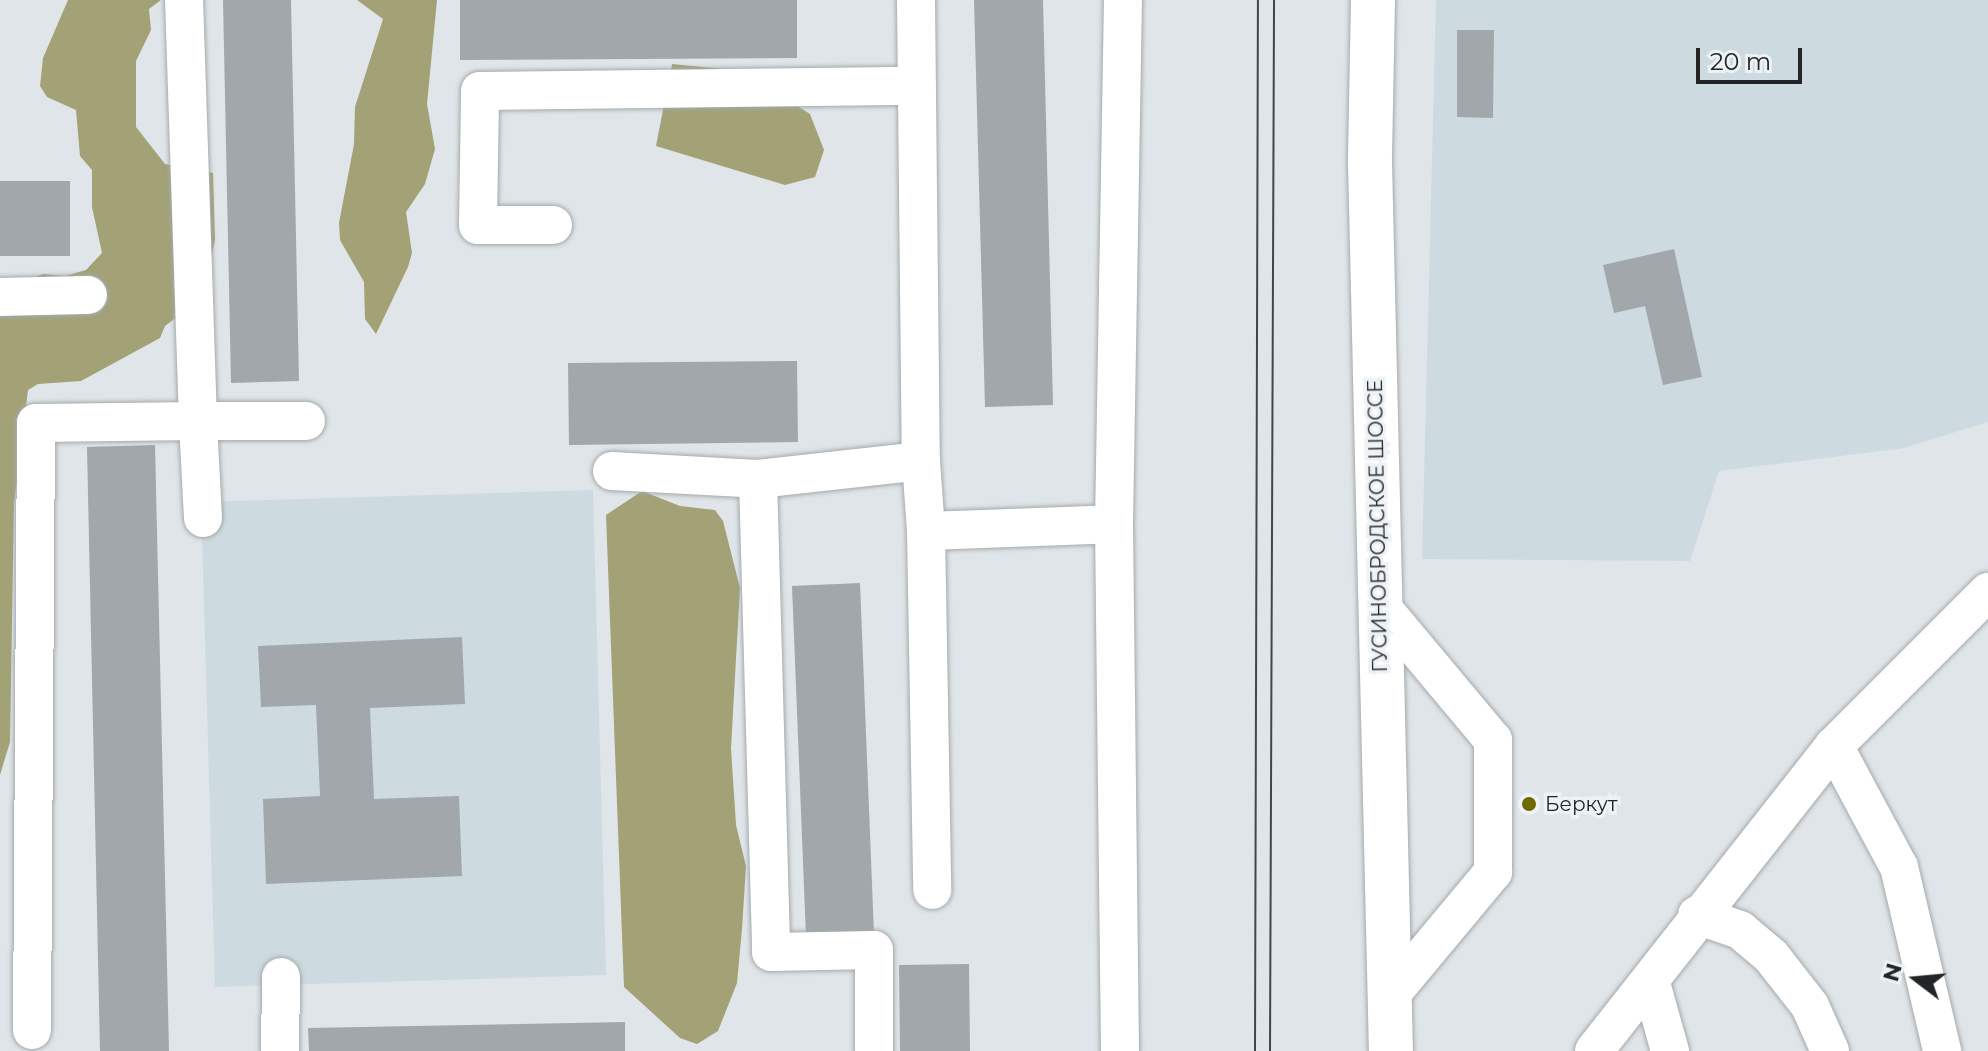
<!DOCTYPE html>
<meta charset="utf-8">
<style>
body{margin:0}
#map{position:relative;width:1988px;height:1051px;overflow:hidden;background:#dfe5e8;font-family:Montserrat,sans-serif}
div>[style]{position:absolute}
.built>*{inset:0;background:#cddbe1}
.forest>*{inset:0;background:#a3a176}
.building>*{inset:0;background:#a1a7aa}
.roads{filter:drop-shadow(0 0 2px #a4aaad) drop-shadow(0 0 2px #a4aaad)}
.minor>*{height:38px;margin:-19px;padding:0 19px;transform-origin:19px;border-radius:19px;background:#fff}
.major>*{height:44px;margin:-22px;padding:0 22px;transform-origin:22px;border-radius:22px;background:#fff}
.tram>*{height:2px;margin:-1px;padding:0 1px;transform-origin:1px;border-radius:1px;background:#424647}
.dots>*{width:22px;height:22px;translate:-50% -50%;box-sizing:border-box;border:4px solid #ecf2f5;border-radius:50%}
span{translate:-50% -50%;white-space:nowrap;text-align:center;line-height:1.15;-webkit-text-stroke:7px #ecf2f5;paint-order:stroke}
.street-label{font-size:20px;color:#222526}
.poi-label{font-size:20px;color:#222526}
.left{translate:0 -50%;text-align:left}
.north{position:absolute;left:1876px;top:939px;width:80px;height:80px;-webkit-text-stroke:6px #ecf2f5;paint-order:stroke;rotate:286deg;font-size:22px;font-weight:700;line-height:32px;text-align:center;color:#222526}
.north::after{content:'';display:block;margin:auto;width:28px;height:36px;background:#222526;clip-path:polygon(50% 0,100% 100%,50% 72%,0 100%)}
.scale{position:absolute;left:1696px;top:48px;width:106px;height:36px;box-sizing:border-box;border:4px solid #222526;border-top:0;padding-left:10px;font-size:24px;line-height:28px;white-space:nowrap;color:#222526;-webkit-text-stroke:6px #ecf2f5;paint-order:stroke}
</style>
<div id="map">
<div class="built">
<i style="clip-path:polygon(1436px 0,1988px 0,1988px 422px,1904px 448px,1719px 471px,1690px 561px,1422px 559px)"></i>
<i style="clip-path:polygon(593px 490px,606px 975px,215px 987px,201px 502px)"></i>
</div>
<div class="forest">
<i style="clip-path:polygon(68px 0,161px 0,149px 9px,151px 30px,136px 61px,136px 127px,165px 164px,213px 173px,215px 240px,203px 297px,165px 326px,160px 338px,81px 381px,38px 384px,28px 390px,14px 504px,10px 742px,0 775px,0 291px,43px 274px,65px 276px,86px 270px,102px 253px,92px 207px,92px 170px,80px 156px,76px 110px,47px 97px,40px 86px,43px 58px)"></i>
<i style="clip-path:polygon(357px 0,437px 0,427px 104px,435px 149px,425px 184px,406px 212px,412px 253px,408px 267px,376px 334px,365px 319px,364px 282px,340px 240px,339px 223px,354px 144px,355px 107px,383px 19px)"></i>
<i style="clip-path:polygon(672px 64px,742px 71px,810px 114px,824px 150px,815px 177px,785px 185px,656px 146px)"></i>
<i style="clip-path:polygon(642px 491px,680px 506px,715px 510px,723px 521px,740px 588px,731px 748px,736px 825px,746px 866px,742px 929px,737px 983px,718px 1031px,697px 1044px,680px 1038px,624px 987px,606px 515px)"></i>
</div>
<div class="building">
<i style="clip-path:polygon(223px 0,291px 0,299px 381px,231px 383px)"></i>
<i style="clip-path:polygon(460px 0,797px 0,797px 58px,460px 60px)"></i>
<i style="clip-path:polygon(974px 0,1043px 0,1053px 405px,985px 407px)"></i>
<i style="clip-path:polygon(1457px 30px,1494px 30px,1493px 118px,1457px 117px)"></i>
<i style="clip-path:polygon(0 181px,70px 181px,70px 256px,0 256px)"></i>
<i style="clip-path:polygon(1674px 249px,1702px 377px,1663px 385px,1645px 306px,1614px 313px,1603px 265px)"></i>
<i style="clip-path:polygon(797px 361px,798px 442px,569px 445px,568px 363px)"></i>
<i style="clip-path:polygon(155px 445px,169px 1051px,100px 1051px,87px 447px)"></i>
<i style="clip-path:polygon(860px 583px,874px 934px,806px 937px,792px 586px)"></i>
<i style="clip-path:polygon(462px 637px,465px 704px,370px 708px,374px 799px,459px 796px,462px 876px,266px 884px,263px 799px,320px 796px,316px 705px,261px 707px,258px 646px)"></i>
<i style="clip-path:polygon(969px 964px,970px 1051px,900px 1051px,899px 965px)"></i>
<i style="clip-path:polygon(625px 1022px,625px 1051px,309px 1051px,308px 1028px)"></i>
</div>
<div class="roads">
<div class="minor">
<i style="left:916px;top:0;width:461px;rotate:89.4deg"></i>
<i style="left:553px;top:225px;width:75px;rotate:180deg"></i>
<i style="left:478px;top:225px;width:134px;rotate:-89.1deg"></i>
<i style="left:480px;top:91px;width:437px;rotate:-0.7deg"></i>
<i style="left:0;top:297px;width:88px;rotate:-1.3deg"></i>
<i style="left:612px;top:471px;width:146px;rotate:3.1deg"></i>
<i style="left:758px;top:479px;width:164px;rotate:-6.3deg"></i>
<i style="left:921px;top:461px;width:70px;rotate:85.9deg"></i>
<i style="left:926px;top:531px;width:188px;rotate:-2.1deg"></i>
<i style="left:1114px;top:524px;width:527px;rotate:89.35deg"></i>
<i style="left:758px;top:479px;width:473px;rotate:88.4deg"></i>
<i style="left:771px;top:952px;width:103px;rotate:-1.1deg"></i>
<i style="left:874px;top:950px;width:101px;rotate:90deg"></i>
<i style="left:203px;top:518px;width:97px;rotate:-93deg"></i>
<i style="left:198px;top:421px;width:108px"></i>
<i style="left:1114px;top:524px;width:524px;rotate:-89.02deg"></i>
<i style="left:926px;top:531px;width:359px;rotate:89deg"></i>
<i style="left:1380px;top:605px;width:176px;rotate:50.1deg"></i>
<i style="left:1493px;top:740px;width:132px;rotate:90deg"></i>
<i style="left:1493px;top:872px;width:164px;rotate:129.8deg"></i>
<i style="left:1834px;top:746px;width:137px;rotate:61.8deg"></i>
<i style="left:1899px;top:867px;width:189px;rotate:76.8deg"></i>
<i style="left:1697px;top:915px;width:46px;rotate:19.2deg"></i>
<i style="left:1740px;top:930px;width:40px;rotate:40deg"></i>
<i style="left:1771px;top:956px;width:63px;rotate:52deg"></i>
<i style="left:1810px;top:1006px;width:49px;rotate:66deg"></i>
<i style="left:1651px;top:983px;width:71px;rotate:74.4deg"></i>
<i style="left:32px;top:1030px;width:607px;rotate:-89.62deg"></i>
<i style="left:36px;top:423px;width:162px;rotate:-0.7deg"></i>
<i style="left:198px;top:421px;width:421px;rotate:-91.9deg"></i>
<i style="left:280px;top:1051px;width:74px;rotate:-89.2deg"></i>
<i style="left:1594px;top:1051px;width:388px;rotate:-51.8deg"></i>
<i style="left:1834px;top:746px;width:218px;rotate:-45deg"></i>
</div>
<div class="major">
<i style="left:1373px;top:0;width:163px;rotate:91.1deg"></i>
<i style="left:1370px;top:163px;width:888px;rotate:88.65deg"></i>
</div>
</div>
<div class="tram">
<i style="left:1255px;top:1051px;width:1051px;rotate:-89.84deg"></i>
<i style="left:1270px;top:1051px;width:1051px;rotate:-89.78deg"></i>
</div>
<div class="dots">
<i style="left:1529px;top:804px;background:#6f6901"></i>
</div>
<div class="street-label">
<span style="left:1378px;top:526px;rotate:-91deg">ГУСИНОБРОДСКОЕ ШОССЕ</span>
</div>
<div class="poi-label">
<span class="left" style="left:1545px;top:804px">Беркут</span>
</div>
<div class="north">N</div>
<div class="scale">20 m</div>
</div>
